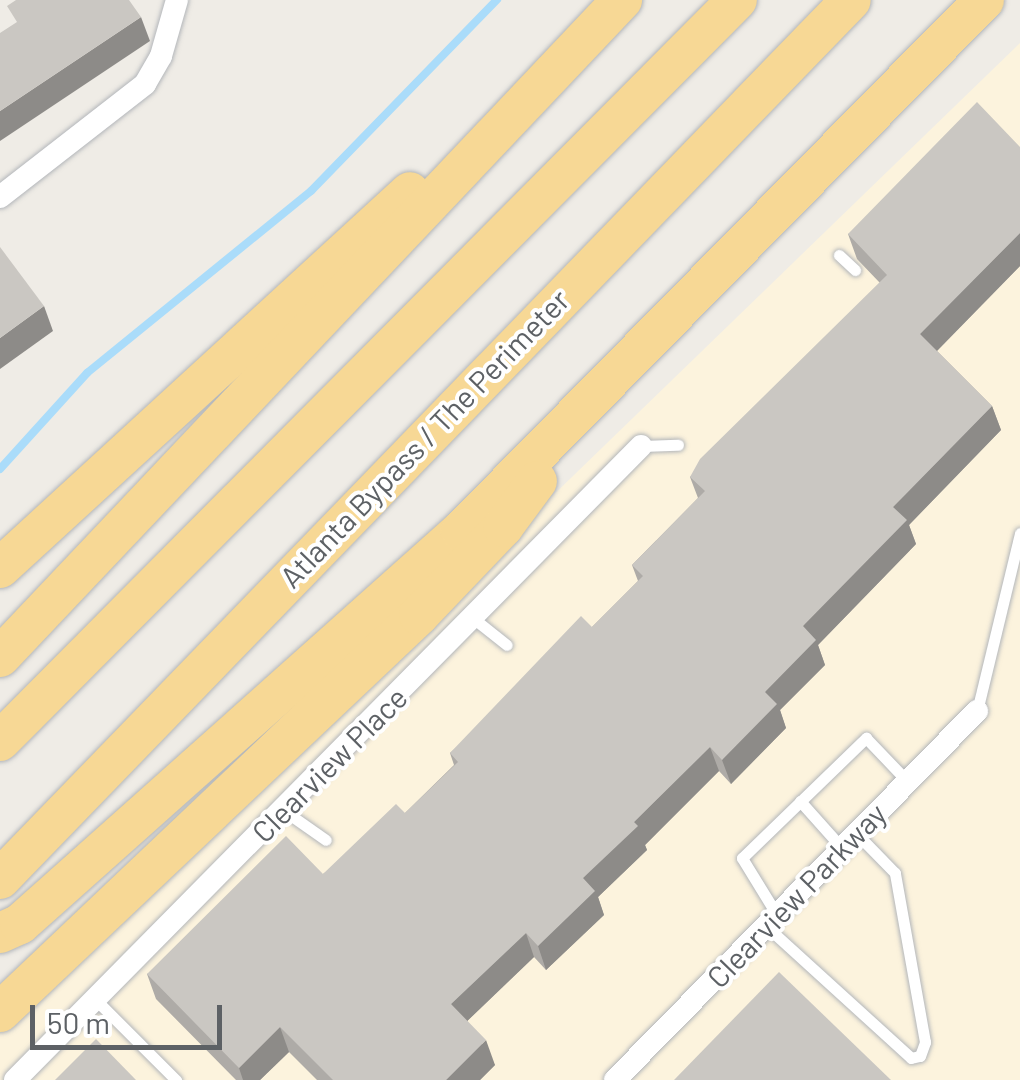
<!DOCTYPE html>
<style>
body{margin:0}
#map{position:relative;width:1020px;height:1080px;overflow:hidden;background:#efece6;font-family:Barlow,sans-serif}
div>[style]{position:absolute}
.commercial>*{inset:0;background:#fcf3dd}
.stream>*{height:8px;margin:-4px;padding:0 4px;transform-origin:4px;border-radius:4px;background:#aadcfa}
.roads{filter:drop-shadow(0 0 2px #b3b6ba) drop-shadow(0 0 2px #b3b6ba)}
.service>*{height:11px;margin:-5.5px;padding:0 5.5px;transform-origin:5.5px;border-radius:5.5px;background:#fff}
.minor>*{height:22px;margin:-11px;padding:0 11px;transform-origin:11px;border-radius:11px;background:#fff}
.motorway>*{height:40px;margin:-20px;padding:0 20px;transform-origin:20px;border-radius:20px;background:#f7d895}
.wall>*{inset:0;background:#aeaba7}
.shaded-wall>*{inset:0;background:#8d8b88}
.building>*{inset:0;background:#cac7c2}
span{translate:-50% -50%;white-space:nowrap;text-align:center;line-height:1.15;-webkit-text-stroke:8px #fff;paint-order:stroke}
.street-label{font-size:30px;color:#5d6165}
.scale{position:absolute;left:30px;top:1005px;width:192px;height:45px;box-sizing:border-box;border:5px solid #5d6165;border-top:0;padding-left:12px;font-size:30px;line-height:35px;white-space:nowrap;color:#5d6165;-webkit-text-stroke:8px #fff;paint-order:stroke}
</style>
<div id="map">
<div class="commercial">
<i style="clip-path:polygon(1020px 43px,1020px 1080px,0 1080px,0 1031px)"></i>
</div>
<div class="stream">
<i style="left:0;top:469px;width:130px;rotate:-47.8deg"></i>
<i style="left:87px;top:373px;width:289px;rotate:-39.1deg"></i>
<i style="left:311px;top:191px;width:267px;rotate:-45.8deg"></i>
</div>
<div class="roads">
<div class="service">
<i style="left:839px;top:255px;width:22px;rotate:43deg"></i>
<i style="left:641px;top:446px;width:37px;rotate:-2deg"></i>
<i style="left:473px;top:618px;width:43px;rotate:38.5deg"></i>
<i style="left:977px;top:711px;width:183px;rotate:-76.4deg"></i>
<i style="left:800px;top:801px;width:63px;rotate:48.2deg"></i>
<i style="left:283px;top:810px;width:52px;rotate:34.9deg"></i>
<i style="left:777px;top:915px;width:67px;rotate:-121.6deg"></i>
<i style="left:742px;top:858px;width:173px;rotate:-44.1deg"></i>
<i style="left:866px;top:738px;width:61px;rotate:46.3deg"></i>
<i style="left:766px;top:926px;width:196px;rotate:42.3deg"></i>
<i style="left:911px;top:1058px;width:9px;rotate:-13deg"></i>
<i style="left:920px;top:1056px;width:15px;rotate:-70deg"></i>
<i style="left:925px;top:1042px;width:172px;rotate:-100.1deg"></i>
<i style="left:895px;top:873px;width:54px;rotate:-134.3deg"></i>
<i style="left:95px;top:999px;width:115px;rotate:45deg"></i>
</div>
<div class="minor">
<i style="left:0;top:197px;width:184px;rotate:-37.9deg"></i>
<i style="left:145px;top:84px;width:32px;rotate:-60deg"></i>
<i style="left:161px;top:56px;width:58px;rotate:-74.1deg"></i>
<i style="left:15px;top:1080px;width:891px;rotate:-45.36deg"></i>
<i style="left:615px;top:1080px;width:517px;rotate:-45.55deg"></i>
</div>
<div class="motorway">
<i style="left:0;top:568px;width:556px;rotate:-42.52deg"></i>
<i style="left:0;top:657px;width:905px;rotate:-46.57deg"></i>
<i style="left:0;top:741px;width:1045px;rotate:-45.16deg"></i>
<i style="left:0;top:879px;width:1223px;rotate:-45.93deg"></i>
<i style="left:0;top:933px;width:22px;rotate:-24deg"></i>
<i style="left:20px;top:924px;width:591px;rotate:-41.71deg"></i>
<i style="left:461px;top:531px;width:745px;rotate:-45.43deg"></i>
<i style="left:0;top:1012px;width:577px;rotate:-43.46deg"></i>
<i style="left:419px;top:615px;width:122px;rotate:-46.3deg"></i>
<i style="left:503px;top:527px;width:57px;rotate:-53.5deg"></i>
</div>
</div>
<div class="wall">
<i style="clip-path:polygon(1020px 147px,1020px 266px,937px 351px,992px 406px,1001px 430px,909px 525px,916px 544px,818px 645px,825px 665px,780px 710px,786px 728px,731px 784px,719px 771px,645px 845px,647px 850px,598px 897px,604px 915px,546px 970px,534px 957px,467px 1021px,495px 1065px,480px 1080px,317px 1080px,289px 1052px,260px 1080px,236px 1080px,156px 999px,147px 974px,323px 874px,405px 813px,454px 765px,450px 753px,592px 627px,638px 581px,632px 565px,698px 498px,690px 477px,880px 283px,857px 259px,848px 234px)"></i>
</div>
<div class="shaded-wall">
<i style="clip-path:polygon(141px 17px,150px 41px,0 141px,0 111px)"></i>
<i style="clip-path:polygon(1020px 233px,1020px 266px,929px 359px,920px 334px)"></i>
<i style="clip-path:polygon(44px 306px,53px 331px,0 369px,0 338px)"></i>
<i style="clip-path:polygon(992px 406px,1001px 430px,909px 525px,916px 544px,818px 645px,825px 665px,780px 710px,786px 728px,731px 784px,722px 760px,765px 692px,803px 626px,893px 507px)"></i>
<i style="clip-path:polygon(710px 747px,719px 771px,645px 845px,647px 850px,598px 897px,604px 915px,546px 970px,538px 946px,583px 878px,634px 822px)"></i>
<i style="clip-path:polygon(526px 933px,534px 957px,460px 1028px,451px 1004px)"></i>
<i style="clip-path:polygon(280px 1027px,289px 1052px,260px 1080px,243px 1080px,239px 1068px)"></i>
<i style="clip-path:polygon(486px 1040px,495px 1065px,480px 1080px,446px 1080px)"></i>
</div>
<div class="building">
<i style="clip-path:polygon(16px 0,129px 0,141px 17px,0 111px,0 33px,17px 22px,7px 6px)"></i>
<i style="clip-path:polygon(977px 102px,1020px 147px,1020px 233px,920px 334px,992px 406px,893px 507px,907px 520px,803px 626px,816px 640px,765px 692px,777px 704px,722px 760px,710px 747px,634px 822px,638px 826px,583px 878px,595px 891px,538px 946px,526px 933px,451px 1004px,486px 1040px,446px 1080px,333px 1080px,280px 1027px,239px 1068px,147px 974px,286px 836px,323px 874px,396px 804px,405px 813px,458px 762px,450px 753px,581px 616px,592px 627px,643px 576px,632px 565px,705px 491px,690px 477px,700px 459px,887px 275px,848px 234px)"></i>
<i style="clip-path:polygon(0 247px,44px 306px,0 338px)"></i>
<i style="clip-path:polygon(779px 972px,891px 1080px,674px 1080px)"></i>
<i style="clip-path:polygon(96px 1039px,136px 1080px,55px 1080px)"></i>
</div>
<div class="street-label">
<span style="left:424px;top:438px;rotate:-46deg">Atlanta Bypass / The Perimeter</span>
<span style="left:329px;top:764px;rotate:-45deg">Clearview Place</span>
<span style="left:796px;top:895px;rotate:-46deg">Clearview Parkway</span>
</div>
<div class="scale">50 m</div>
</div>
